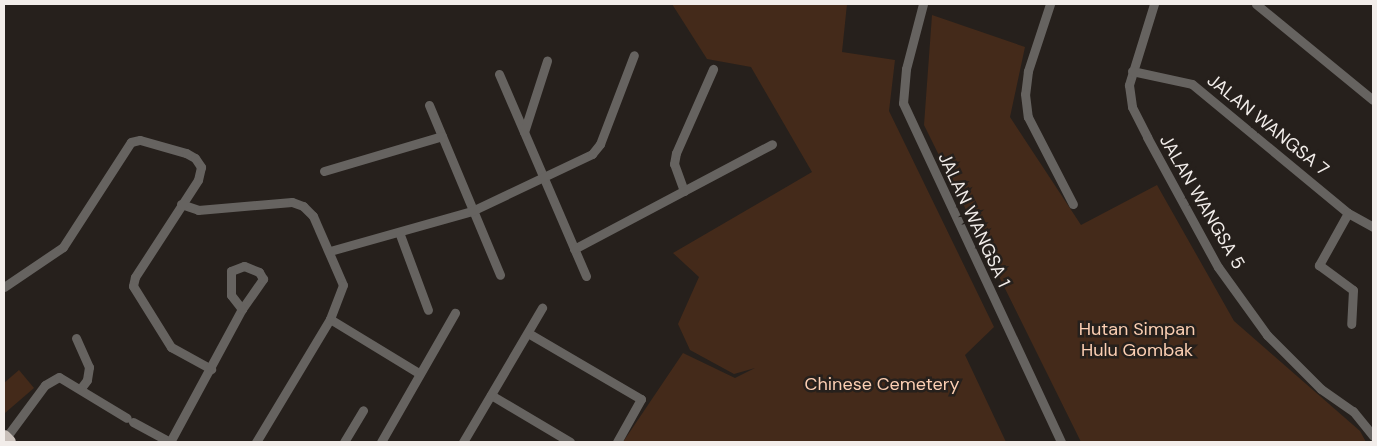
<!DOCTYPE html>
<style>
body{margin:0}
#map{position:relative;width:1377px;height:446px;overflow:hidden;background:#26201c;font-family:"DM Sans",sans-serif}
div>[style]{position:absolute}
.green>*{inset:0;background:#442a1a}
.minor>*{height:9px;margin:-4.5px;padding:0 4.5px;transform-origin:4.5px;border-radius:4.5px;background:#666360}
.highway>*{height:14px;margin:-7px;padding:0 7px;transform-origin:7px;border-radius:7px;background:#c8bfb9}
span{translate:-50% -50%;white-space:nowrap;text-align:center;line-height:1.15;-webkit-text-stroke:5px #26201c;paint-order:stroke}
.street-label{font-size:18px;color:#f2edea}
.park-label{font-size:18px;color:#fccfb3}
.frame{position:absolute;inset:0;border:5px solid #f2edea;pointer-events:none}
</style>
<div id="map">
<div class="green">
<i style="clip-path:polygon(672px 4px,847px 4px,842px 52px,895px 60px,889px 111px,994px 327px,965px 355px,1006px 442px,623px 442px,683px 353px,735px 378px,755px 368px,734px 374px,690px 350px,678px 324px,699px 277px,673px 253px,812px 172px,751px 67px,707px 59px)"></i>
<i style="clip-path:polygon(932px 15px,1025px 47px,1010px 117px,1081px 225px,1157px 185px,1234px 321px,1360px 431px,1366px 442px,1081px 442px,924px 125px)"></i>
<i style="clip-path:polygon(19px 370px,34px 388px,5px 413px,4px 383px)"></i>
</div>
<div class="minor">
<i style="left:923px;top:4px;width:67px;rotate:104.7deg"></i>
<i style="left:906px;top:69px;width:34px;rotate:95deg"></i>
<i style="left:903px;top:103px;width:374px;rotate:65deg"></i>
<i style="left:1050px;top:4px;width:71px;rotate:108.2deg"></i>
<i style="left:1028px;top:71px;width:23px;rotate:97deg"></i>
<i style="left:1025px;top:94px;width:23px;rotate:83deg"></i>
<i style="left:1028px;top:117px;width:98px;rotate:62.7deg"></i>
<i style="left:1154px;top:4px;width:85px;rotate:107.2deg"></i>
<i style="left:1129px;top:85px;width:22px;rotate:82deg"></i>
<i style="left:1132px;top:107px;width:34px;rotate:63deg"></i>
<i style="left:1147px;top:137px;width:148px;rotate:61.4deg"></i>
<i style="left:1218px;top:267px;width:84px;rotate:54.2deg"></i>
<i style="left:1267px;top:335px;width:76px;rotate:45deg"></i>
<i style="left:1321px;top:389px;width:39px;rotate:35deg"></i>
<i style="left:1353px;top:411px;width:32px;rotate:51deg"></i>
<i style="left:1256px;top:4px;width:151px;rotate:39.4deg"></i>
<i style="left:1132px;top:71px;width:61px;rotate:12.2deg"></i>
<i style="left:1192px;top:84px;width:202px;rotate:39.6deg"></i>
<i style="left:1348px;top:213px;width:29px;rotate:29deg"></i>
<i style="left:499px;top:74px;width:220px;rotate:66.7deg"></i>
<i style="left:429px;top:105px;width:184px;rotate:67.3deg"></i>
<i style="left:524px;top:132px;width:75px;rotate:-72.1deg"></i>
<i style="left:324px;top:171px;width:123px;rotate:-16.5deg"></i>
<i style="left:684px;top:191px;width:29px;rotate:-110deg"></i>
<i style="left:674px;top:164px;width:11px;rotate:-80deg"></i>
<i style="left:676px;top:153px;width:92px;rotate:-66.2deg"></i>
<i style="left:181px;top:204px;width:18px;rotate:19deg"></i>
<i style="left:198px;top:210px;width:94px;rotate:-4.9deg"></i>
<i style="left:292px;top:202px;width:12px;rotate:20deg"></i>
<i style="left:303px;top:206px;width:14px;rotate:45deg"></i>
<i style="left:313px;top:216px;width:75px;rotate:66.5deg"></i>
<i style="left:343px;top:285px;width:36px;rotate:111deg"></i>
<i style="left:330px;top:319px;width:144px;rotate:121deg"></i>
<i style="left:1348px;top:213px;width:60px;rotate:119.1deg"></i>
<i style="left:1319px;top:265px;width:42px;rotate:36.3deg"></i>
<i style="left:1353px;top:290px;width:34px;rotate:93deg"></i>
<i style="left:399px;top:232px;width:83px;rotate:69.6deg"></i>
<i style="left:574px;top:249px;width:224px;rotate:-27.9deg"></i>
<i style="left:330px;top:251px;width:148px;rotate:-15.7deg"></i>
<i style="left:472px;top:211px;width:133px;rotate:-25.4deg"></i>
<i style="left:592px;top:154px;width:13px;rotate:-51deg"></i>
<i style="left:600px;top:144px;width:95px;rotate:-69.1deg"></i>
<i style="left:4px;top:287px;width:71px;rotate:-34.1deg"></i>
<i style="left:63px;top:247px;width:125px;rotate:-57.1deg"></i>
<i style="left:131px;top:142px;width:9px;rotate:-13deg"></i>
<i style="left:140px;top:140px;width:48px;rotate:15.8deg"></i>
<i style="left:186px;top:153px;width:10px;rotate:29deg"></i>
<i style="left:195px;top:158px;width:11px;rotate:56deg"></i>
<i style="left:201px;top:167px;width:13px;rotate:103deg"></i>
<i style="left:198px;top:180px;width:116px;rotate:123deg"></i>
<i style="left:135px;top:277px;width:9px;rotate:103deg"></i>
<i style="left:133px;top:286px;width:72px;rotate:58.1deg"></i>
<i style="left:171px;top:347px;width:46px;rotate:28.8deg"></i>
<i style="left:330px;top:319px;width:105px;rotate:31.4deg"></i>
<i style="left:528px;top:333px;width:131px;rotate:30.3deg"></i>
<i style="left:641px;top:399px;width:49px;rotate:119.2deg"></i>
<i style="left:76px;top:338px;width:32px;rotate:66deg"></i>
<i style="left:89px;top:367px;width:13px;rotate:99deg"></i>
<i style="left:87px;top:380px;width:10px;rotate:127deg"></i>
<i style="left:491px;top:395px;width:92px;rotate:30.7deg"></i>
<i style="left:133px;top:422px;width:42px;rotate:28.4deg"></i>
<i style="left:170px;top:442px;width:151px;rotate:-61.6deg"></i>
<i style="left:242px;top:309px;width:37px;rotate:-55deg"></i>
<i style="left:263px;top:279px;width:8px;rotate:-120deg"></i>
<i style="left:259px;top:272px;width:16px;rotate:-158deg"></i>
<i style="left:244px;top:266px;width:14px;rotate:159deg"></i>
<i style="left:231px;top:271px;width:24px;rotate:90deg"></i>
<i style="left:231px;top:295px;width:18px;rotate:52deg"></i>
<i style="left:5px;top:439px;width:67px;rotate:-53.5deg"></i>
<i style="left:45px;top:385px;width:16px;rotate:-30deg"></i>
<i style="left:59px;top:377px;width:79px;rotate:31.1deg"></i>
<i style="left:344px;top:442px;width:37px;rotate:-59deg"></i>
<i style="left:381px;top:442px;width:149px;rotate:-60.2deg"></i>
<i style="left:463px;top:442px;width:156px;rotate:-59.5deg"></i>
</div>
<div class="highway">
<i style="left:4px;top:437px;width:7px;rotate:45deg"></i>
</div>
<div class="street-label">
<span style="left:1268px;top:125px;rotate:39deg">JALAN WANGSA 7</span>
<span style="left:1202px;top:202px;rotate:60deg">JALAN WANGSA 5</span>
<span style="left:974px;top:220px;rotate:65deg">JALAN WANGSA 1</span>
</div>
<div class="park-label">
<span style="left:1137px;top:340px">Hutan Simpan<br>Hulu Gombak</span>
<span style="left:882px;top:384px">Chinese Cemetery</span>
</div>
<div class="frame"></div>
</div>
